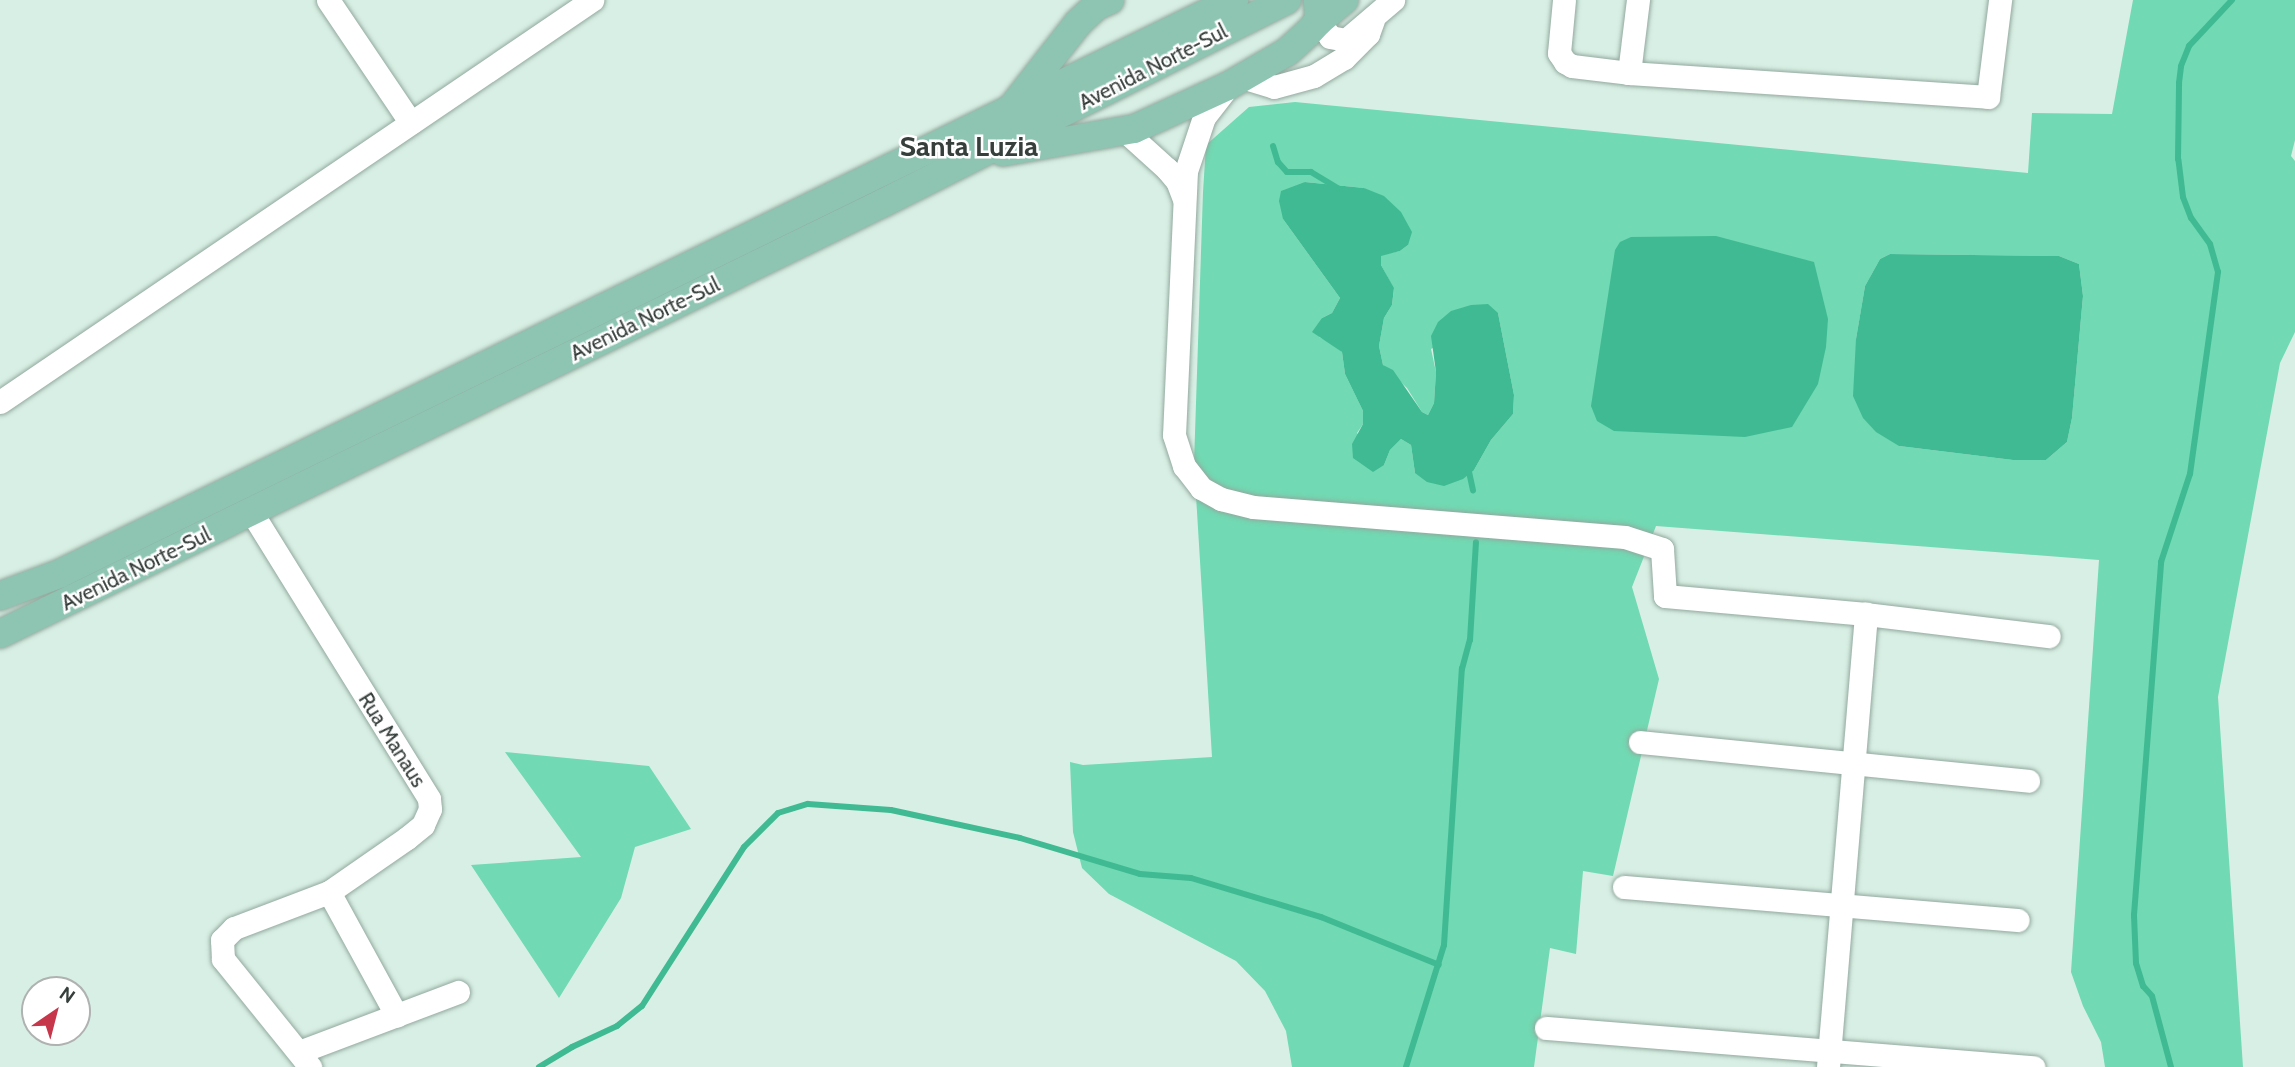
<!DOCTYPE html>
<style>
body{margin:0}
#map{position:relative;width:2295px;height:1067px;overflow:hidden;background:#d8efe5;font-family:Cabin,sans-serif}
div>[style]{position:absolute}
.green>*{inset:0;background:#71d9b3}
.water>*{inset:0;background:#40ba92}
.stream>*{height:6px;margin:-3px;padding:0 3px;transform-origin:3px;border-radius:3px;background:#40ba92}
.roads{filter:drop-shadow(0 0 2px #93a99f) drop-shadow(0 0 2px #93a99f)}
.minor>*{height:23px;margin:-11.5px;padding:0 11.5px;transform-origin:11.5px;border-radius:11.5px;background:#fff}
.major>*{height:28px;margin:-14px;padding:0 14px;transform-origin:14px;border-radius:14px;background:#8ec5b2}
span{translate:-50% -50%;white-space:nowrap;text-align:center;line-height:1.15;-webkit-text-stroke:5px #fff;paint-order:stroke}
.street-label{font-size:21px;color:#363f3b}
.district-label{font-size:28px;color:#363f3b;font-weight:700}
.north{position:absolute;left:21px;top:976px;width:70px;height:70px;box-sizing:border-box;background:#fff;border:2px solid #afb2b1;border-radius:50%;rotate:35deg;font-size:19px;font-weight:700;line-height:28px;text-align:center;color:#363f3b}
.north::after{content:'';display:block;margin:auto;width:24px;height:32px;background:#c7374c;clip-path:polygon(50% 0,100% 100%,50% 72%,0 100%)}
</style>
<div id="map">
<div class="green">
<i style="clip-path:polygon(evenodd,2133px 0,2295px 0,2295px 140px,2291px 156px,2295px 161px,2295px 332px,2280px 363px,2218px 697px,2243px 1067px,2105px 1067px,2101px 1042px,2083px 1006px,2071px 972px,2099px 560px,1656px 526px,1632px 587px,1659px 679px,1613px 876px,1583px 871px,1576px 954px,1550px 948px,1534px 1067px,1292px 1067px,1286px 1031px,1265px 991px,1236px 961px,1109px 894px,1082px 868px,1073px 832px,1070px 762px,1083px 765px,1212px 757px,1194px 463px,1203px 192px,1206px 145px,1249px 107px,1295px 102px,2028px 173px,2032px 113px,2112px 114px,2133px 0,1305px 182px,1364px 188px,1408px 245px,1400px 251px,1381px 255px,1381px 265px,1394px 289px,1392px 305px,1384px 318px,1379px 346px,1383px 365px,1407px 388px,1422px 412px,1428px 415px,1434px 403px,1436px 372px,1431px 349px,1498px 313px,1514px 395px,1513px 414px,1491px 440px,1474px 470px,1415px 473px,1411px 445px,1401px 439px,1390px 450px,1384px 465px,1357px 433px,1363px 424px,1363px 411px,1345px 374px,1342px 352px,1336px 345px,1319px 337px,1322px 318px,1332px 313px,1340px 298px,1283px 219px,1305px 182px,2133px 0,1890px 254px,2059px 256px,2079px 264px,2083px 296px,2072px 418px,2067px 442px,2046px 460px,2013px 460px,1899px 446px,1856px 339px,1865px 286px,1880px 259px,1890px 254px)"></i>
<i style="clip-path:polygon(505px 752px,649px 766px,691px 829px,635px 847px,621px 898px,559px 998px,471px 865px,581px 857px)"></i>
</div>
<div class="water">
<i style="clip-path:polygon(1305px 182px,1364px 188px,1384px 196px,1401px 212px,1412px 232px,1408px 245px,1400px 251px,1381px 256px,1381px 265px,1394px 288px,1392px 305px,1384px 318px,1379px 346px,1383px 365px,1393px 370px,1422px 412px,1428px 415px,1434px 403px,1436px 372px,1431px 336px,1438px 322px,1451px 311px,1471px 305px,1488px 304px,1498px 313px,1514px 395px,1513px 414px,1491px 440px,1474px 470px,1463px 479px,1444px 486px,1427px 482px,1415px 473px,1411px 445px,1401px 439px,1390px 450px,1384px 465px,1373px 472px,1353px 458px,1352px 444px,1363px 424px,1363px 411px,1345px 374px,1342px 352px,1312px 332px,1322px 318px,1332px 313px,1340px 298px,1283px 219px,1279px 201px,1281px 191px)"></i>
<i style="clip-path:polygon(1716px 236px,1814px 262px,1828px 319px,1826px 347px,1818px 384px,1792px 427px,1745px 437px,1614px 431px,1597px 421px,1591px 406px,1615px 250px,1620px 242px,1631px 237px)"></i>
<i style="clip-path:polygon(1890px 254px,2059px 256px,2079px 264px,2083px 296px,2072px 418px,2067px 442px,2046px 460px,2013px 460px,1899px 446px,1876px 432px,1863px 418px,1853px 396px,1856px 339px,1865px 286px,1880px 259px)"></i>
</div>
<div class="stream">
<i style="left:1273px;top:146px;width:17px;rotate:73deg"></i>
<i style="left:1278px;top:162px;width:13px;rotate:48deg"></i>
<i style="left:1287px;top:172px;width:24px"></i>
<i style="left:1311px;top:172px;width:31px;rotate:31deg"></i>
<i style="left:1468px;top:467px;width:24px;rotate:78deg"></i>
<i style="left:539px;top:1067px;width:39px;rotate:-31deg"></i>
<i style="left:572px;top:1047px;width:50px;rotate:-25deg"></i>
<i style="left:617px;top:1026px;width:32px;rotate:-39deg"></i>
<i style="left:642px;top:1006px;width:189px;rotate:-57.3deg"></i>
<i style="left:744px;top:847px;width:48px;rotate:-45deg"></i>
<i style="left:778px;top:813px;width:31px;rotate:-17deg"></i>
<i style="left:808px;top:804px;width:83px;rotate:4.1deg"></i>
<i style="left:891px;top:810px;width:132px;rotate:12.2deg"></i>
<i style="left:1020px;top:838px;width:125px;rotate:16.7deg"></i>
<i style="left:1140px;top:874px;width:51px;rotate:4.5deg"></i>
<i style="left:1191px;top:878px;width:136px;rotate:16.7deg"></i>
<i style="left:1321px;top:917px;width:127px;rotate:22.1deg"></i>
<i style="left:1406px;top:1067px;width:128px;rotate:-72.7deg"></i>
<i style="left:1444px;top:945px;width:277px;rotate:-86.3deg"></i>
<i style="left:1462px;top:669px;width:30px;rotate:-75deg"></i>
<i style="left:1470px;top:640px;width:98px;rotate:-86.5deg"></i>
<i style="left:2171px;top:1067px;width:73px;rotate:-105deg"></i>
<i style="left:2152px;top:996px;width:13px;rotate:-132deg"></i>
<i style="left:2143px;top:986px;width:24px;rotate:-107deg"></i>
<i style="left:2136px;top:963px;width:48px;rotate:-92.4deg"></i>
<i style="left:2134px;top:915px;width:354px;rotate:-85.6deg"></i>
<i style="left:2161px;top:562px;width:93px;rotate:-71.8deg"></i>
<i style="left:2190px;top:474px;width:204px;rotate:-82.1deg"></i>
<i style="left:2218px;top:272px;width:29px;rotate:-106deg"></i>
<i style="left:2210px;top:244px;width:32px;rotate:-126deg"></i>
<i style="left:2191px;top:218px;width:22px;rotate:-111deg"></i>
<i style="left:2183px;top:197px;width:38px;rotate:-97deg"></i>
<i style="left:2178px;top:159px;width:76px;rotate:-89.2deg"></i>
<i style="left:2179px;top:83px;width:17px;rotate:-83deg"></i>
<i style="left:2181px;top:66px;width:22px;rotate:-68deg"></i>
<i style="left:2189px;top:46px;width:63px;rotate:-46.9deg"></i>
</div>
<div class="roads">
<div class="minor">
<i style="left:328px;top:0;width:148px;rotate:56deg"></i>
<i style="left:1564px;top:0;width:53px;rotate:95.4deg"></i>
<i style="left:1559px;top:53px;width:11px;rotate:56deg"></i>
<i style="left:1565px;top:62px;width:8px;rotate:30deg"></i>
<i style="left:1572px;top:66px;width:57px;rotate:7deg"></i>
<i style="left:1629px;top:73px;width:360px;rotate:3.8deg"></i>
<i style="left:1988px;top:97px;width:98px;rotate:-82.9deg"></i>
<i style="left:1319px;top:21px;width:19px;rotate:55deg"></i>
<i style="left:1330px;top:37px;width:16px;rotate:11deg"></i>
<i style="left:1346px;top:40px;width:62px;rotate:-40.4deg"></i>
<i style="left:1629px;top:73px;width:74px;rotate:-83deg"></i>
<i style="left:1245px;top:78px;width:30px;rotate:17deg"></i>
<i style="left:1274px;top:87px;width:41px;rotate:-15.4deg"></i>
<i style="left:1314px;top:76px;width:35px;rotate:-31deg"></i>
<i style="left:1344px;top:58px;width:34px;rotate:-45deg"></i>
<i style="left:1368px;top:34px;width:15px;rotate:-70deg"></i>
<i style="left:1226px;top:89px;width:36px;rotate:128deg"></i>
<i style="left:1204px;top:117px;width:57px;rotate:108.4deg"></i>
<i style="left:1186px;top:171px;width:264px;rotate:92.6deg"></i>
<i style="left:1174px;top:435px;width:33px;rotate:72deg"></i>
<i style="left:1184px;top:466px;width:28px;rotate:52deg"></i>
<i style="left:1201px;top:488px;width:23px;rotate:29deg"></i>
<i style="left:1221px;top:499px;width:33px;rotate:14deg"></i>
<i style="left:1253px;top:507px;width:373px;rotate:4.6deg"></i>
<i style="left:1625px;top:537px;width:39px;rotate:18deg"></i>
<i style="left:1662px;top:549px;width:47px;rotate:86.3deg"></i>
<i style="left:1665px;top:596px;width:202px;rotate:5.1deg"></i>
<i style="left:1866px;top:614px;width:184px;rotate:6.9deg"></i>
<i style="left:1125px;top:131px;width:57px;rotate:42.1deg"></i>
<i style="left:1167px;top:169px;width:16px;rotate:50deg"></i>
<i style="left:1177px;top:181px;width:19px;rotate:69deg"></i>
<i style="left:0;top:402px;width:716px;rotate:-34.18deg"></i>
<i style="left:252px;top:513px;width:336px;rotate:58.2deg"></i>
<i style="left:429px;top:799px;width:10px;rotate:84deg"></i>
<i style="left:430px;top:809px;width:17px;rotate:114deg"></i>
<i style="left:423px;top:825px;width:21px;rotate:141deg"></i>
<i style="left:407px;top:838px;width:95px;rotate:145.3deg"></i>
<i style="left:329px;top:892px;width:102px;rotate:159.2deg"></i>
<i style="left:234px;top:928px;width:17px;rotate:135deg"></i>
<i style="left:222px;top:940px;width:19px;rotate:87deg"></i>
<i style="left:223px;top:959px;width:139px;rotate:51.1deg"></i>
<i style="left:1640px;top:742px;width:390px;rotate:5.7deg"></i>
<i style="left:1624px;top:887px;width:395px;rotate:4.8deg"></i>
<i style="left:329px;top:892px;width:141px;rotate:61.3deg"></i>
<i style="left:1546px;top:1028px;width:489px;rotate:4.6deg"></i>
<i style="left:299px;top:1052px;width:170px;rotate:-20.7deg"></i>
<i style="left:1828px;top:1067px;width:455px;rotate:-85.2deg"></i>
</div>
<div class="major">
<i style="left:1319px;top:21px;width:33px;rotate:-40deg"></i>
<i style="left:1014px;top:105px;width:104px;rotate:-52deg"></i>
<i style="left:1078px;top:23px;width:25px;rotate:-43deg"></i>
<i style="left:1096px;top:6px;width:15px;rotate:-23deg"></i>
<i style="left:1003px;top:152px;width:133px;rotate:-10deg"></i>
<i style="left:1134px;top:129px;width:103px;rotate:-24.6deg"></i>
<i style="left:1228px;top:86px;width:68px;rotate:-30deg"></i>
<i style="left:1287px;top:52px;width:25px;rotate:-42deg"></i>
<i style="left:1306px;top:35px;width:19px;rotate:-47deg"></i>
<i style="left:1319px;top:21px;width:21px;rotate:-93deg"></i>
<i style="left:0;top:596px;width:63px;rotate:-20.4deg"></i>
<i style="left:59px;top:574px;width:1308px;rotate:-26.04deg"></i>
<i style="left:0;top:634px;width:983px;rotate:-26.02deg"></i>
<i style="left:883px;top:203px;width:452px;rotate:-26.7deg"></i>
</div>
</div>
<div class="street-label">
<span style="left:1153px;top:67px;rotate:-27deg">Avenida Norte-Sul</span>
<span style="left:645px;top:319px;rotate:-26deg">Avenida Norte-Sul</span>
<span style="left:136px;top:569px;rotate:-26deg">Avenida Norte-Sul</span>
<span style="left:392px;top:740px;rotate:58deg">Rua Manaus</span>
</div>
<div class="district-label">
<span style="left:969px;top:146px">Santa Luzia</span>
</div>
<div class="north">N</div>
</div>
